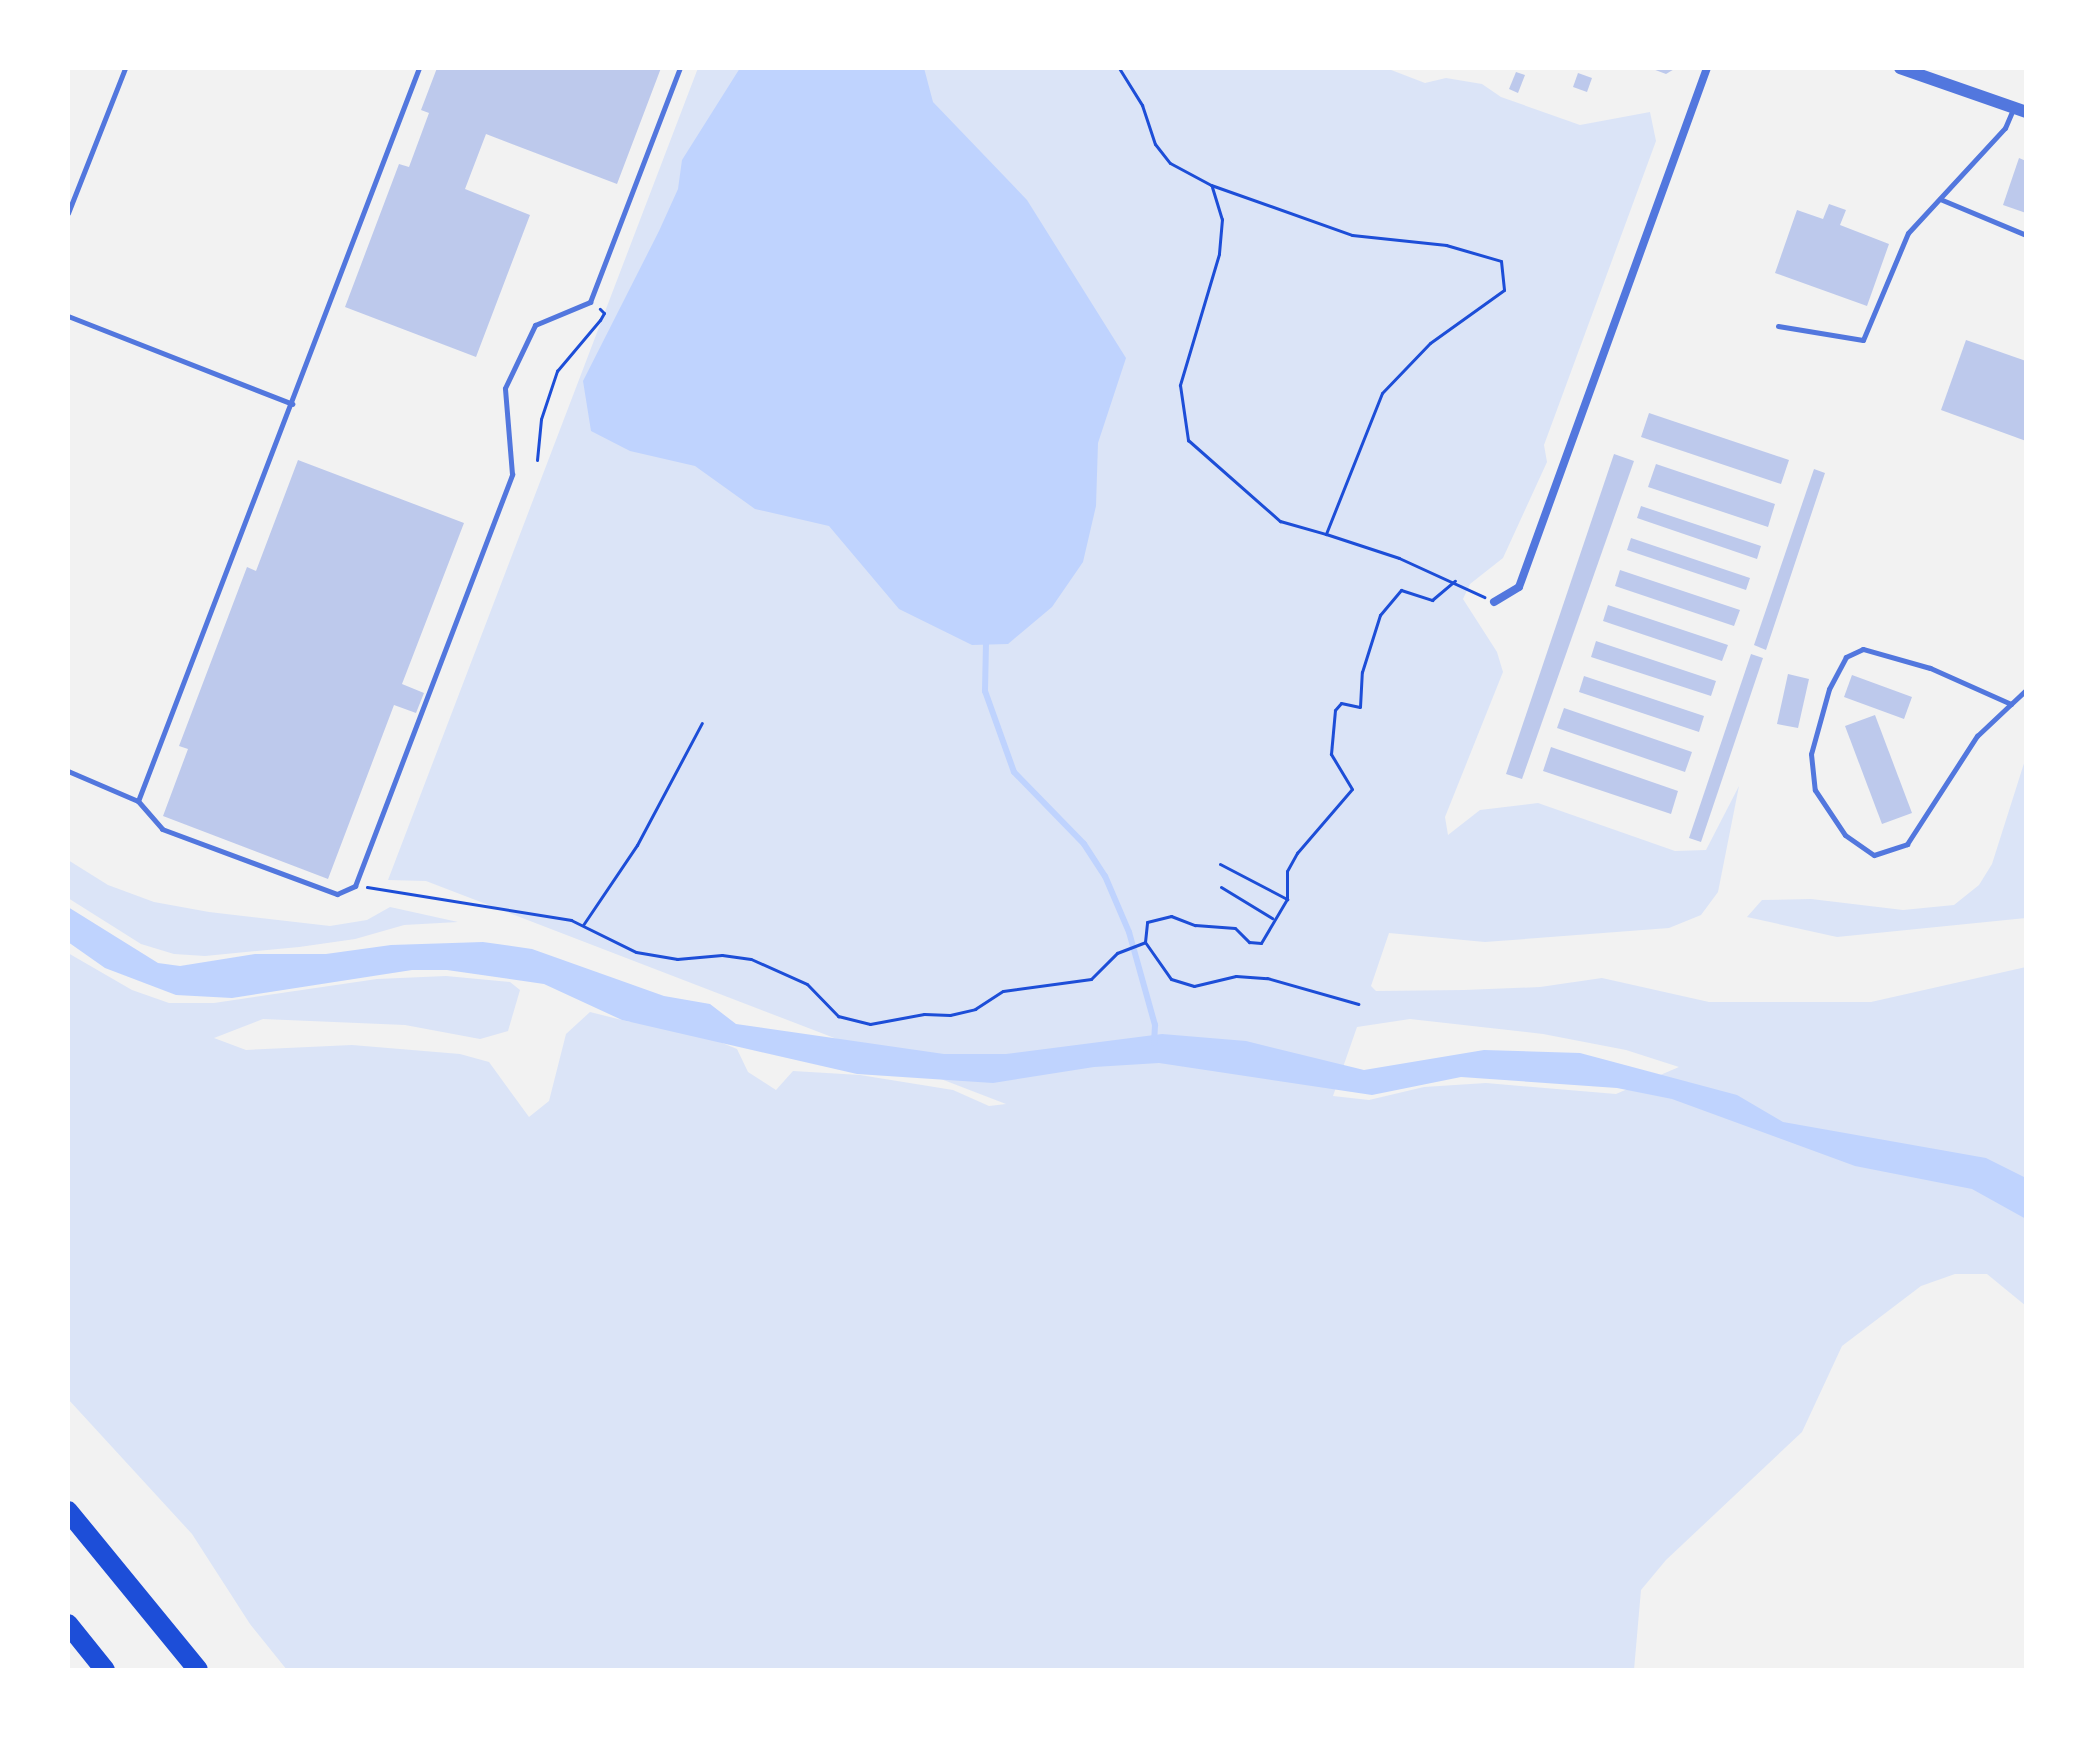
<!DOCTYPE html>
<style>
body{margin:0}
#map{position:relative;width:2094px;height:1738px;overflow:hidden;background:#f2f2f2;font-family:Merriweather,serif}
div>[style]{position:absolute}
.green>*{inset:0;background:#dbe4f7}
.water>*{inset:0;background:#bfd3fe}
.stream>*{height:6px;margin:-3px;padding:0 3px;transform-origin:3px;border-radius:3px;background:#bfd3fe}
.building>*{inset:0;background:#bdc9ec}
.path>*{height:3px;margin:-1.5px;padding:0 1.5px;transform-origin:1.5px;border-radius:1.5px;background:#1d4ed8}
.service>*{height:5px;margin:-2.5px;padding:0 2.5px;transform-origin:2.5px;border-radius:2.5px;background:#5277de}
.minor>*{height:8px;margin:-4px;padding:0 4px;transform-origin:4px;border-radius:4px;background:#5277de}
.tertiary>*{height:12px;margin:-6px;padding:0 6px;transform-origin:6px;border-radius:6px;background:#5277de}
.motorway>*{height:20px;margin:-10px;padding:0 10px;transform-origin:10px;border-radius:10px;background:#1d4ed8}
span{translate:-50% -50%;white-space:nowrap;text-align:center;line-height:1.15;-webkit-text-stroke:7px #fff;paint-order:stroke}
.frame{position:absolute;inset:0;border:70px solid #fff;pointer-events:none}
</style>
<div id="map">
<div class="green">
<i style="clip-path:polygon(evenodd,698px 68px,1386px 68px,1425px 83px,1446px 78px,1482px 84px,1501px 97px,1580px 125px,1650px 112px,1656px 141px,1544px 445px,1547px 462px,1503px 558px,1470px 584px,1463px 599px,1497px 652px,1503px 672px,1445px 817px,1448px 835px,1480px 810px,1538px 803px,1675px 851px,1706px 850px,1739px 786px,1718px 892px,1701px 915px,1669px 928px,1485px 942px,1389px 933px,1371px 986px,1376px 991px,1464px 990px,1540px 987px,1602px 978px,1709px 1002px,1871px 1002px,2026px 967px,2026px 1306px,1987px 1274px,1955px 1274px,1921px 1286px,1842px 1346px,1802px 1432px,1666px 1560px,1641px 1590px,1634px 1670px,287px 1670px,250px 1624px,192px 1534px,68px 1399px,68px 953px,132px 990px,169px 1003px,214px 1003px,377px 979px,446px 976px,510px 982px,520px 990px,508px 1031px,480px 1039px,405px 1025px,263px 1019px,214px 1038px,246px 1050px,352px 1045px,460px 1054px,489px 1062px,529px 1117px,549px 1101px,566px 1034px,590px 1012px,630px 1022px,661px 1018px,737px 1049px,748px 1072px,776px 1090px,793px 1071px,860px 1075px,953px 1090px,989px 1106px,1006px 1104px,426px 881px,388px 880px,698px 68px,1410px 1019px,1543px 1034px,1626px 1050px,1679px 1067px,1616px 1094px,1486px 1083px,1424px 1087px,1369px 1100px,1333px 1096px,1357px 1027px,1410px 1019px)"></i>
<i style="clip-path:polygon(2026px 757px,2026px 918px,1837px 937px,1747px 917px,1762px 900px,1811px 899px,1903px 910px,1954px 905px,1979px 885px,1992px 864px)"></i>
<i style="clip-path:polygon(68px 860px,108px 885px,154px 902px,209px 912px,330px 926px,367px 920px,390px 907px,458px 922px,404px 925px,355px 939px,299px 947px,205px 956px,174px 954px,141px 944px,68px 898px)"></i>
</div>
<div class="water">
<i style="clip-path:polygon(740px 68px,924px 68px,933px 102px,1027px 200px,1126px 358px,1098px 443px,1096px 506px,1083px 562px,1052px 607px,1008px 644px,972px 645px,899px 609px,829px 526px,755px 509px,695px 466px,630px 451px,591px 431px,583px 381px,659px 231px,678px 189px,682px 160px)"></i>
<i style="clip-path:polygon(68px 907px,158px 963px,180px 966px,255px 954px,326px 954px,391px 945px,483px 942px,532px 949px,664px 996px,710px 1004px,736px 1024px,944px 1054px,1006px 1054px,1162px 1034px,1246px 1041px,1364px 1070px,1484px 1050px,1580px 1053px,1737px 1095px,1783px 1122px,1986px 1158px,2026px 1178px,2026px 1219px,1972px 1189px,1855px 1166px,1672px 1099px,1617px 1088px,1461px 1077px,1372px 1095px,1159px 1063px,1094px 1067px,993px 1083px,857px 1074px,622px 1020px,544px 984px,447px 970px,412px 970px,232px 998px,176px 995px,105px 968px,68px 942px)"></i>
</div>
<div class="stream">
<i style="left:986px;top:643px;width:48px;rotate:91.2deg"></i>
<i style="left:985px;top:691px;width:86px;rotate:70.3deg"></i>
<i style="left:1014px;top:772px;width:100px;rotate:45.8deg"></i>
<i style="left:1084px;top:844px;width:38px;rotate:57deg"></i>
<i style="left:1105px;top:876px;width:61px;rotate:66.8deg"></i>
<i style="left:1129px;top:932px;width:97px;rotate:74.4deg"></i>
<i style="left:1155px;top:1025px;width:18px;rotate:93deg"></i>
</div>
<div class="building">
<i style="clip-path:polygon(437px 68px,661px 68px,617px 184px,486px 134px,465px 189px,530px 215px,476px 357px,345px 307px,399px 164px,409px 167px,429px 113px,421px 110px)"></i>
<i style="clip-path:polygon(1650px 68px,1676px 68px,1666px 74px)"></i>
<i style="clip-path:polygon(1516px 72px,1525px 75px,1518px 93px,1509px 89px)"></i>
<i style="clip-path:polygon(1578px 73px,1592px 78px,1587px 92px,1573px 87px)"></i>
<i style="clip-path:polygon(2019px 158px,2026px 161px,2026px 213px,2003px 205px)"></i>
<i style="clip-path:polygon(1829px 204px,1846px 210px,1840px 225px,1889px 244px,1867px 306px,1775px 273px,1797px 210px,1823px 219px)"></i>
<i style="clip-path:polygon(1966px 340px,2026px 361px,2026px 441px,1941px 410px)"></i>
<i style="clip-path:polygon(1649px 413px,1789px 460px,1781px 484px,1641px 437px)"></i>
<i style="clip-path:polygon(1614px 454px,1634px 461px,1522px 779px,1506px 774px)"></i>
<i style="clip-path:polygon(298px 460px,464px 523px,402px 684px,424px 693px,416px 713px,394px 705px,328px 879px,163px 816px,188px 749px,179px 746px,247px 567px,256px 571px)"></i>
<i style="clip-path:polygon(1656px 464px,1775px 504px,1768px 527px,1648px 487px)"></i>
<i style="clip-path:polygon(1814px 469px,1825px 473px,1766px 650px,1754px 645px)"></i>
<i style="clip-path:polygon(1641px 506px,1761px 546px,1757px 559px,1637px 518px)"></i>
<i style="clip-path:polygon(1631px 538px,1750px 578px,1746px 590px,1627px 550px)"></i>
<i style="clip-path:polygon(1620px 570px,1740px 610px,1734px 626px,1615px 586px)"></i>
<i style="clip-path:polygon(1608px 605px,1728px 645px,1722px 661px,1603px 621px)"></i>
<i style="clip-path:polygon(1596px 641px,1716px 681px,1711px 696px,1591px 657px)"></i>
<i style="clip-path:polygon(1751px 654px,1763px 658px,1701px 842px,1689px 838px)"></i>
<i style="clip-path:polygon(1788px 674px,1809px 679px,1798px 728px,1777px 724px)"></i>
<i style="clip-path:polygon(1852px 675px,1912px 697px,1904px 719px,1844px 697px)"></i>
<i style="clip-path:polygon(1584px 676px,1704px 716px,1699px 732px,1579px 692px)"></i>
<i style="clip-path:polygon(1564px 708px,1692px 752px,1685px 772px,1557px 728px)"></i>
<i style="clip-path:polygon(1875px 715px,1912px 813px,1882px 824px,1845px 726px)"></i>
<i style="clip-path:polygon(1551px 747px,1678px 791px,1671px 814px,1543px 771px)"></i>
</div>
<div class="path">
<i style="left:1119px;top:68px;width:44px;rotate:58.1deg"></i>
<i style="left:1142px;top:105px;width:41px;rotate:71.6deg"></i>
<i style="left:1155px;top:144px;width:24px;rotate:52deg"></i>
<i style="left:1170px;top:163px;width:47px;rotate:28.2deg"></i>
<i style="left:1211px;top:185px;width:150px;rotate:19.5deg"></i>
<i style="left:1352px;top:235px;width:95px;rotate:6.1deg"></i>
<i style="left:1446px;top:245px;width:57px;rotate:16.2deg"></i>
<i style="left:1501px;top:261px;width:29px;rotate:84deg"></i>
<i style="left:1504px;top:290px;width:91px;rotate:144.4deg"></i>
<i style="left:1430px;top:343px;width:69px;rotate:133.8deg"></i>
<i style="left:1382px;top:393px;width:152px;rotate:111.7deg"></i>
<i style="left:1326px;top:534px;width:77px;rotate:18.2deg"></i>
<i style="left:1399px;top:558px;width:94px;rotate:24.6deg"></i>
<i style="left:1212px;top:187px;width:34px;rotate:73deg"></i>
<i style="left:1222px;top:219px;width:35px;rotate:95deg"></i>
<i style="left:1219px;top:254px;width:137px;rotate:106.6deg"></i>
<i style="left:1180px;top:385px;width:56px;rotate:81.7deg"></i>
<i style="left:1188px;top:440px;width:123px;rotate:41.4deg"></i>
<i style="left:1280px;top:521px;width:48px;rotate:15.8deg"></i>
<i style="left:537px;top:460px;width:41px;rotate:-84.4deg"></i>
<i style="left:541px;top:419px;width:51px;rotate:-71.6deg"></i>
<i style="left:557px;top:371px;width:67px;rotate:-49.9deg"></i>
<i style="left:600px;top:320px;width:8px;rotate:-60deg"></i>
<i style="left:604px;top:313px;width:6px;rotate:-135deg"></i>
<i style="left:1220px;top:864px;width:76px;rotate:27.6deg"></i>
<i style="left:367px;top:887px;width:207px;rotate:9.2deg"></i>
<i style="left:571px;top:920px;width:72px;rotate:26.2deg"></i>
<i style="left:636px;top:952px;width:42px;rotate:9.7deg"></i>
<i style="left:677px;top:959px;width:45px;rotate:-5.1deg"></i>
<i style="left:722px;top:955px;width:29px;rotate:8deg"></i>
<i style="left:751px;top:959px;width:61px;rotate:24.1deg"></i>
<i style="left:807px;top:984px;width:45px;rotate:45.9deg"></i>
<i style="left:838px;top:1016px;width:33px;rotate:14deg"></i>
<i style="left:870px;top:1024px;width:55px;rotate:-10.5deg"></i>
<i style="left:924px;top:1014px;width:26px;rotate:2deg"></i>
<i style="left:950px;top:1015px;width:26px;rotate:-13deg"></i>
<i style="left:975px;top:1009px;width:33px;rotate:-33deg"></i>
<i style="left:1003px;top:991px;width:89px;rotate:-7.8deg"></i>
<i style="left:1091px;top:979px;width:37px;rotate:-45deg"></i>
<i style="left:1117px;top:953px;width:30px;rotate:-21deg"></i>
<i style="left:1145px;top:942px;width:20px;rotate:-84deg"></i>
<i style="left:1147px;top:922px;width:25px;rotate:-14deg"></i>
<i style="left:1171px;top:916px;width:26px;rotate:21deg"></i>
<i style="left:1195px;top:925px;width:40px;rotate:4.3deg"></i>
<i style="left:1235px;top:928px;width:20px;rotate:45deg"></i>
<i style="left:1249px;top:942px;width:12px;rotate:5deg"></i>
<i style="left:1261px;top:943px;width:51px;rotate:-59.4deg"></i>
<i style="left:1287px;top:899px;width:28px;rotate:-90deg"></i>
<i style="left:1287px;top:871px;width:21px;rotate:-61deg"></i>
<i style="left:1297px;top:853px;width:84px;rotate:-49.3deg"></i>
<i style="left:1352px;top:789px;width:41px;rotate:-121deg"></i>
<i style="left:1331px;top:754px;width:44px;rotate:-84.8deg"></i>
<i style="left:1335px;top:710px;width:9px;rotate:-49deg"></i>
<i style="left:1341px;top:703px;width:19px;rotate:12deg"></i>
<i style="left:1360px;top:707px;width:35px;rotate:-87deg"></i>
<i style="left:1362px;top:672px;width:60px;rotate:-72.5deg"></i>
<i style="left:1380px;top:615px;width:33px;rotate:-50deg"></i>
<i style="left:1401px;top:590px;width:33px;rotate:18deg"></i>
<i style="left:1432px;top:600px;width:30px;rotate:-40deg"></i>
<i style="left:1221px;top:887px;width:60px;rotate:31.3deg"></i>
<i style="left:583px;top:925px;width:97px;rotate:-56deg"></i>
<i style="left:637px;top:845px;width:138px;rotate:-62deg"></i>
<i style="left:1145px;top:942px;width:45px;rotate:54.9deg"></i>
<i style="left:1171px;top:979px;width:24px;rotate:17deg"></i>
<i style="left:1194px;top:986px;width:43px;rotate:-13.4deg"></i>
<i style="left:1236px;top:976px;width:31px;rotate:4deg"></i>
<i style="left:1267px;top:978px;width:95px;rotate:15.9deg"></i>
</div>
<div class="service">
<i style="left:1940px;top:199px;width:93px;rotate:22.7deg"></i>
<i style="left:68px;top:213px;width:156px;rotate:-68.5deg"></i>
<i style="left:68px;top:316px;width:241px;rotate:21.4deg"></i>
<i style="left:1778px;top:326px;width:86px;rotate:9.4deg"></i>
<i style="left:1863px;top:340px;width:116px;rotate:-67.2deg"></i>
<i style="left:1908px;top:233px;width:143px;rotate:-47.3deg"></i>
<i style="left:2005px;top:128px;width:21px;rotate:-67deg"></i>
<i style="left:2011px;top:704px;width:89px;rotate:-156deg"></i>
<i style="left:1930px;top:668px;width:70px;rotate:-164.2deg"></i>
<i style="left:1863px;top:649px;width:19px;rotate:155deg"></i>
<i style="left:1846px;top:657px;width:36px;rotate:118deg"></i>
<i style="left:1829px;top:689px;width:67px;rotate:105.5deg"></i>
<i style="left:1811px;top:754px;width:36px;rotate:84deg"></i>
<i style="left:1815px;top:790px;width:54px;rotate:56.3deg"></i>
<i style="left:1845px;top:835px;width:35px;rotate:35deg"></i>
<i style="left:1874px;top:855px;width:35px;rotate:-18deg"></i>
<i style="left:1907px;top:844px;width:129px;rotate:-57.1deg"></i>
<i style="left:1977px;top:736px;width:47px;rotate:-43.3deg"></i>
<i style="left:2011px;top:704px;width:21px;rotate:-43deg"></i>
<i style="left:68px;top:771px;width:76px;rotate:23.2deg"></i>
<i style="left:138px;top:801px;width:785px;rotate:-69.03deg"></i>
<i style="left:138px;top:801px;width:37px;rotate:49deg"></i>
<i style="left:162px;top:829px;width:187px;rotate:20.4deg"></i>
<i style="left:337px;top:894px;width:20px;rotate:-24deg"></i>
<i style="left:355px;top:886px;width:441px;rotate:-69.1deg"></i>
<i style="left:512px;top:474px;width:86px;rotate:-94.7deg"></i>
<i style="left:505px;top:388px;width:70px;rotate:-64.5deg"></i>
<i style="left:535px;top:325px;width:60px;rotate:-22.7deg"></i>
<i style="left:590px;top:302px;width:251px;rotate:-69deg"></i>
</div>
<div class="minor">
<i style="left:1494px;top:602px;width:29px;rotate:-31deg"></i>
<i style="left:1519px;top:587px;width:552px;rotate:-70.09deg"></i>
</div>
<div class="tertiary">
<i style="left:1900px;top:68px;width:133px;rotate:19.2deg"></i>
</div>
<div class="motorway">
<i style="left:68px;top:1511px;width:205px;rotate:50.7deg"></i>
<i style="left:68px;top:1624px;width:59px;rotate:51.2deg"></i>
</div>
<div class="frame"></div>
</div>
